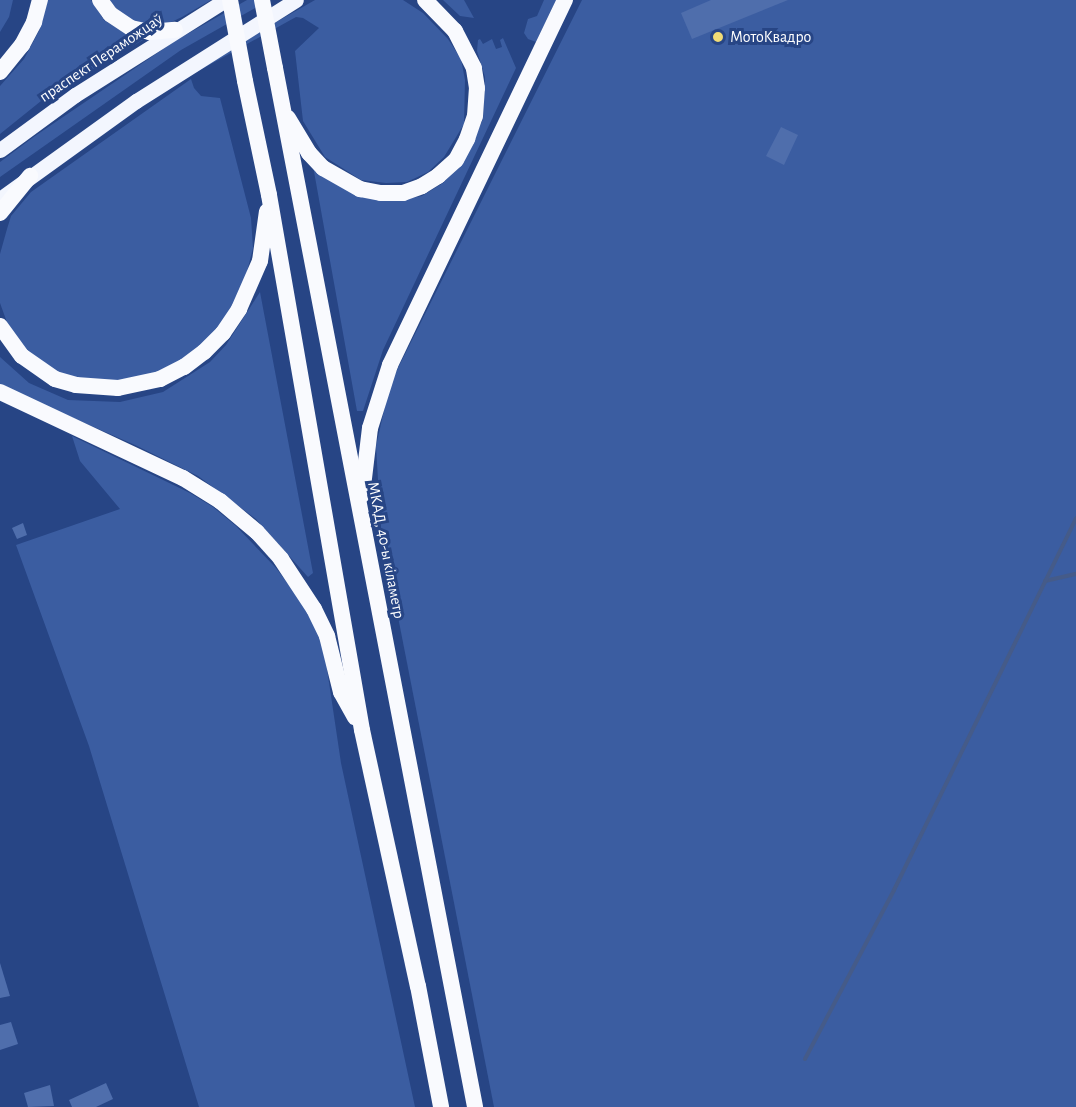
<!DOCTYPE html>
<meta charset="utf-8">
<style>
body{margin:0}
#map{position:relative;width:1076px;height:1107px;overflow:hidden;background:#274585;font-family:"Alegreya Sans",sans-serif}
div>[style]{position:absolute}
.green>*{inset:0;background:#3b5da1}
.stream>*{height:4px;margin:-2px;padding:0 2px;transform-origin:2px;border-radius:2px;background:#455b89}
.building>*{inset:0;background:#4f6eac}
.primary>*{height:15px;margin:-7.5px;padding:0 7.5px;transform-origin:7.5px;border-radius:7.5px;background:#f3f6fe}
.trunk>*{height:16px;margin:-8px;padding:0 8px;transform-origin:8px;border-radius:8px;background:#f9fafe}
.trunk-bridge>*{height:16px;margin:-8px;padding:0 8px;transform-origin:8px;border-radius:8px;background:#f9fafe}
.dots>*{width:16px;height:16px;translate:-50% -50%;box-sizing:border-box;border:3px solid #274585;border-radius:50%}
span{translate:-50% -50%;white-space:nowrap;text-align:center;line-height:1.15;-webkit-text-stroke:6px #274585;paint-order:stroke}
.poi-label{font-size:16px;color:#fff}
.left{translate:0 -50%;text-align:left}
.street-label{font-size:16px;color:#fff}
</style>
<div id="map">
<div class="green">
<i style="clip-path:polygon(0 0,13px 0,9px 17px,0 32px)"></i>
<i style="clip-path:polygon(48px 0,91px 0,104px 20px,129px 36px,143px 40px,46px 97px,0 134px,0 86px,24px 59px,39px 31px)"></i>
<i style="clip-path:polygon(108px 0,211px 0,182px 17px,167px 24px,151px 26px,126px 18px)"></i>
<i style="clip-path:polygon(247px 0,269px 0,181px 50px,0 177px,0 162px,35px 136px,175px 41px)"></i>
<i style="clip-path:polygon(315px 0,403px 0,423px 13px,448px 39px,461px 59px,465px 80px,464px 124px,444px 157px,428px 172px,407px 182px,386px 183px,361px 180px,325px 157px,303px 121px,295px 51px,319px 28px,303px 18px,296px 17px,191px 75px,189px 72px)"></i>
<i style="clip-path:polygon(443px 0,464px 0,474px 18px,460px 16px)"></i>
<i style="clip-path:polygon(544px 0,556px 0,536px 42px,528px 39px,524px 33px,528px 19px,537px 16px)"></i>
<i style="clip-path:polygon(582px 0,1076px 0,1076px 1107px,494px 1107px,381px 530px,376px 446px,390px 384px)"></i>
<i style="clip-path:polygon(503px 38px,516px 68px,383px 350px,363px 411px,357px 411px,313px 166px,396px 201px,422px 196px,443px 183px,467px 155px,483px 119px,485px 77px,477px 51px,478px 40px,480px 39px,483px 44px,492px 39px,496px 49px,502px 47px,500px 40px)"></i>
<i style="clip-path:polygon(191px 79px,194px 88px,201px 96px,220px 98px,251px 218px,253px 248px,242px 291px,217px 334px,152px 380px,84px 385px,38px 364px,9px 328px,0 303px,0 254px,7px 229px,11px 216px,31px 192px)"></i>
<i style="clip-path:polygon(260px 292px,313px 573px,308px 577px,256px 519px,198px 476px,135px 445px,0 386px,0 357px,29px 383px,68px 400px,120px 402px,163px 392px,210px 362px,226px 345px)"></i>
<i style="clip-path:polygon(72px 436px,190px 493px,213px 507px,236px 526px,276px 568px,310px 613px,330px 663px,327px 669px,341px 763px,415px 1107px,199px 1107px,89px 746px,16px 545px,120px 509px,80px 461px)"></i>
</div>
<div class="stream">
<i style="left:1045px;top:581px;width:32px;rotate:-13deg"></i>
<i style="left:805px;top:1059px;width:191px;rotate:-62.2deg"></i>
<i style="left:894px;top:890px;width:414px;rotate:-63.9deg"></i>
</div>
<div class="building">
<i style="clip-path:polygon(711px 0,788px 0,692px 39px,681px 13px)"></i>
<i style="clip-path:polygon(781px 127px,798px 135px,784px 165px,766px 156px)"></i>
<i style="clip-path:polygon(23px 523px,27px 535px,17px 539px,12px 528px)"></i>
<i style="clip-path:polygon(0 963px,10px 996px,0 998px)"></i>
<i style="clip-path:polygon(11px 1022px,18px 1044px,0 1050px,0 1025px)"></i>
<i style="clip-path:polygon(106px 1083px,113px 1099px,96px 1107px,72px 1107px,69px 1100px)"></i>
<i style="clip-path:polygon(50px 1085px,54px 1106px,28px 1107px,24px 1093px)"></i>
</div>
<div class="primary">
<i style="left:0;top:150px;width:93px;rotate:-36.3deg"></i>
<i style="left:75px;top:95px;width:178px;rotate:-32.3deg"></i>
<i style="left:0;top:199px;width:168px;rotate:-35.8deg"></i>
<i style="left:136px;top:101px;width:189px;rotate:-32.3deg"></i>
</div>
<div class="trunk">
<i style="left:100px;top:0;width:17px;rotate:54deg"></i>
<i style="left:110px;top:14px;width:25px;rotate:34deg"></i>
<i style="left:131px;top:28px;width:19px;rotate:12deg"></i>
<i style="left:150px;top:32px;width:25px;rotate:-5deg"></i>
<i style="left:275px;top:68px;width:1058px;rotate:79.1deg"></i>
<i style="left:0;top:72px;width:35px;rotate:-51deg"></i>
<i style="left:22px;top:45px;width:26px;rotate:-62deg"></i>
<i style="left:34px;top:22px;width:23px;rotate:-75deg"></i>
<i style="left:245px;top:81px;width:116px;rotate:78.1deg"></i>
<i style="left:269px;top:195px;width:543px;rotate:80.14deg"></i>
<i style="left:362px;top:730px;width:262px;rotate:77.7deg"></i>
<i style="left:418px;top:986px;width:123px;rotate:79.2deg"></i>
<i style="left:288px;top:118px;width:41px;rotate:59deg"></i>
<i style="left:309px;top:153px;width:21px;rotate:47deg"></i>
<i style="left:323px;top:168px;width:43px;rotate:29.6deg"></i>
<i style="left:360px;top:189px;width:21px;rotate:11deg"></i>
<i style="left:381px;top:193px;width:22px"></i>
<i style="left:403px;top:193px;width:20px;rotate:-20deg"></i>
<i style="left:422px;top:186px;width:19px;rotate:-32deg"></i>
<i style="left:438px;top:176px;width:24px;rotate:-42deg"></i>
<i style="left:456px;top:160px;width:24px;rotate:-62deg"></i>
<i style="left:467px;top:139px;width:24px;rotate:-71deg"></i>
<i style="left:475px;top:116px;width:28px;rotate:-86deg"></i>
<i style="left:477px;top:88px;width:20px;rotate:-99deg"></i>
<i style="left:474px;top:68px;width:42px;rotate:-117.2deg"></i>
<i style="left:455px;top:31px;width:43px;rotate:-134.1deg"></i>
<i style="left:0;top:213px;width:48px;rotate:-51deg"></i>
<i style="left:0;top:326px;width:37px;rotate:54deg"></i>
<i style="left:22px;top:356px;width:40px;rotate:34.9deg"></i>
<i style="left:55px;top:379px;width:22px;rotate:16deg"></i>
<i style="left:76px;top:385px;width:42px;rotate:4.1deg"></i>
<i style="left:118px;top:388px;width:43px;rotate:-12.1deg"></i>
<i style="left:160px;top:379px;width:27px;rotate:-27deg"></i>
<i style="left:184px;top:367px;width:25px;rotate:-37deg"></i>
<i style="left:204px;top:352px;width:27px;rotate:-45deg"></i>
<i style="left:223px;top:333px;width:29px;rotate:-56deg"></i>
<i style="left:239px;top:309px;width:52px;rotate:-66.4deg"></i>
<i style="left:260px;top:261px;width:50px;rotate:-82deg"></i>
<i style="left:0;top:392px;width:202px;rotate:25.2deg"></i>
<i style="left:183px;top:478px;width:44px;rotate:31.9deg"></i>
<i style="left:220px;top:501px;width:48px;rotate:40deg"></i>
<i style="left:257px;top:532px;width:36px;rotate:48deg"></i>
<i style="left:281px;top:559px;width:60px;rotate:56.6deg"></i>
<i style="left:314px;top:609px;width:30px;rotate:64deg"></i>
<i style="left:327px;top:636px;width:58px;rotate:76deg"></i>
<i style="left:341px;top:692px;width:29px;rotate:61deg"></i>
<i style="left:362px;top:495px;width:67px;rotate:-83.2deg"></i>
<i style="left:370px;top:428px;width:66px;rotate:-72.4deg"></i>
<i style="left:390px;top:365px;width:405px;rotate:-64.4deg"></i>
</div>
<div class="trunk-bridge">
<i style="left:230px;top:0;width:82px;rotate:79.5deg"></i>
<i style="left:262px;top:0;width:69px;rotate:79.2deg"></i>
</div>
<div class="dots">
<i style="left:718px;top:37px;background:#f0db76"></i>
</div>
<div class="poi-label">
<span class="left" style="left:730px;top:37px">МотоКвадро</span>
</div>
<div class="street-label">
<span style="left:101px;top:58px;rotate:-34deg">праспект Пераможцаў</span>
<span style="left:386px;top:550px;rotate:79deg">МКАД, 40-ы кіламетр</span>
</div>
</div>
